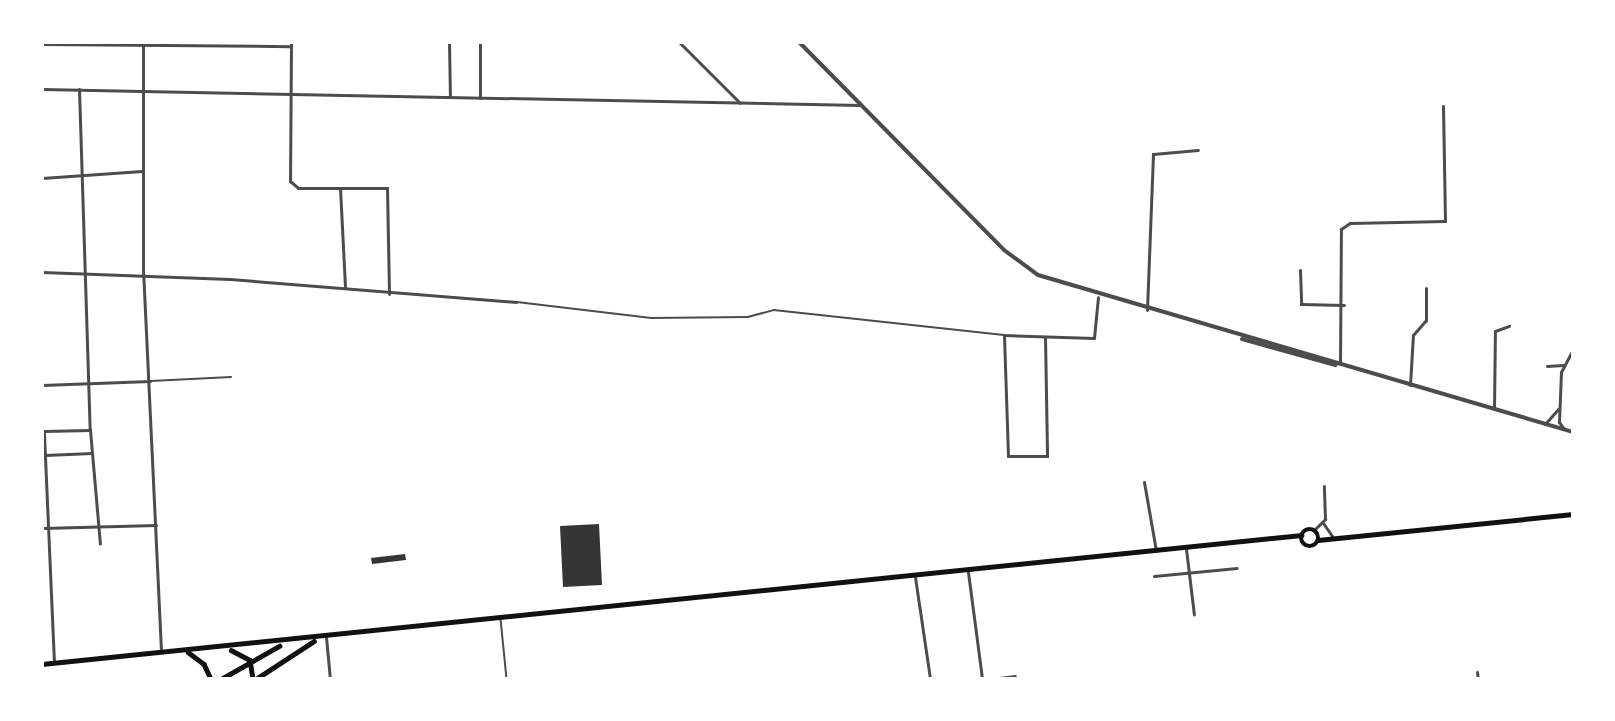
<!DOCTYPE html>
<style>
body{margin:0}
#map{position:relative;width:1615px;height:721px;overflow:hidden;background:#fff;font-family:Inter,sans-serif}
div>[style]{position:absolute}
.building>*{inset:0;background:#353535}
.service>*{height:1.5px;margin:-0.75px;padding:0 0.75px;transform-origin:0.75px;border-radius:0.75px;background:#4c4c4c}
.minor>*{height:3px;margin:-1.5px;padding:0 1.5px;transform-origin:1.5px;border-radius:1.5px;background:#4c4c4c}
.tertiary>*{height:4px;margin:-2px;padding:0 2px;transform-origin:2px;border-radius:2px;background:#4c4c4c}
.secondary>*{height:4.5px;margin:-2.25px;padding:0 2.25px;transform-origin:2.25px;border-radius:2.25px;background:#111}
.secondary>.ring{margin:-2.25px;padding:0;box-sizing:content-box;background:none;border:4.5px solid #111;border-radius:50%}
span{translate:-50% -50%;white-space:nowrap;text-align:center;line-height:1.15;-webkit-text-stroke:6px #fff;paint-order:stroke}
.frame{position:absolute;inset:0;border:44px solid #fff;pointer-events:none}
</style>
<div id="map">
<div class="building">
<i style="clip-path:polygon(599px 524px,602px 585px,563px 587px,560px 526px)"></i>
<i style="clip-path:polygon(405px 554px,406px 560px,372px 564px,371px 558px)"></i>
</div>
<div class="service">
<i style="left:517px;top:302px;width:135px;rotate:6.8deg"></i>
<i style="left:651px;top:318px;width:97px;rotate:-0.6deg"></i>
<i style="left:748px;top:317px;width:27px;rotate:-15deg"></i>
<i style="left:774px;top:310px;width:231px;rotate:6.2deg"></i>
<i style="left:151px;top:381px;width:80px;rotate:-2.9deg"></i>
<i style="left:501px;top:619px;width:60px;rotate:84.3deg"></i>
</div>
<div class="minor">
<i style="left:143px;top:42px;width:227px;rotate:90deg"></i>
<i style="left:143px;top:269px;width:383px;rotate:87.3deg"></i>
<i style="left:291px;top:42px;width:139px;rotate:90.4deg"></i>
<i style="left:290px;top:181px;width:11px;rotate:41deg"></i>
<i style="left:298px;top:188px;width:89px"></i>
<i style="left:387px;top:188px;width:106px;rotate:88.9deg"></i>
<i style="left:449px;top:42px;width:55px;rotate:89deg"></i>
<i style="left:679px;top:42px;width:86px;rotate:45deg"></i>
<i style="left:42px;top:44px;width:249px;rotate:0.5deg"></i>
<i style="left:42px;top:89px;width:818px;rotate:1.12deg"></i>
<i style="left:79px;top:89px;width:341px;rotate:88.2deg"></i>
<i style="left:90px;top:430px;width:114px;rotate:85deg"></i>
<i style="left:480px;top:98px;width:56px;rotate:-90deg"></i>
<i style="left:42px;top:178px;width:100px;rotate:-4deg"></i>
<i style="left:340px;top:188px;width:100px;rotate:87.1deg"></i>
<i style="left:1300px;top:270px;width:34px;rotate:88deg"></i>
<i style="left:1301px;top:304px;width:43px;rotate:1.3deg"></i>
<i style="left:42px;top:272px;width:188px;rotate:2.1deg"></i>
<i style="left:230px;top:279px;width:287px;rotate:4.6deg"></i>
<i style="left:1147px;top:310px;width:156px;rotate:-87.8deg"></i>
<i style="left:1153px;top:154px;width:45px;rotate:-5.1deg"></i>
<i style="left:1045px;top:337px;width:119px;rotate:89deg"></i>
<i style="left:1047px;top:456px;width:39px;rotate:180deg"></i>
<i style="left:1008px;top:456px;width:121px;rotate:-91.9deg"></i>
<i style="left:1004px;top:335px;width:90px;rotate:1.9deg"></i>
<i style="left:1094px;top:338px;width:41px;rotate:-84.4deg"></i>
<i style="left:1340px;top:364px;width:135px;rotate:-89.6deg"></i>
<i style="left:1341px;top:229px;width:11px;rotate:-34deg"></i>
<i style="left:1350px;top:223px;width:95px;rotate:-1.2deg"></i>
<i style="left:1445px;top:221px;width:115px;rotate:-91deg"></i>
<i style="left:1547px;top:366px;width:16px;rotate:-4deg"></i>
<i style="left:42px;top:385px;width:108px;rotate:-2.1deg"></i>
<i style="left:1410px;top:385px;width:50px;rotate:-86.6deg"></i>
<i style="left:1413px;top:335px;width:20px;rotate:-49deg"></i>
<i style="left:1426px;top:320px;width:32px;rotate:-90deg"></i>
<i style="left:1494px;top:409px;width:78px;rotate:-89.3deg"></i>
<i style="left:1495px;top:331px;width:15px;rotate:-20deg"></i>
<i style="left:1545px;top:424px;width:20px;rotate:-49deg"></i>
<i style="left:1564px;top:429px;width:9px;rotate:-126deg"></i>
<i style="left:1559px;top:422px;width:50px;rotate:-87.7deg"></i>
<i style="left:1561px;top:372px;width:26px;rotate:-62deg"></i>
<i style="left:45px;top:455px;width:47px;rotate:-2.4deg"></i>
<i style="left:1144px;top:482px;width:70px;rotate:80.1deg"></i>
<i style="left:1323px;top:523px;width:16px;rotate:55deg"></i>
<i style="left:42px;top:528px;width:114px;rotate:-1.5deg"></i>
<i style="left:1314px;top:530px;width:16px;rotate:-45deg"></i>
<i style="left:1325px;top:519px;width:33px;rotate:-92deg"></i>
<i style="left:1186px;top:549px;width:66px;rotate:83.1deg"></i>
<i style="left:968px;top:572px;width:108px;rotate:82.5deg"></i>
<i style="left:1154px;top:576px;width:83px;rotate:-5.5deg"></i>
<i style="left:915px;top:577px;width:103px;rotate:81.6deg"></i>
<i style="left:326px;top:637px;width:42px;rotate:84.6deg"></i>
<i style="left:54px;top:663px;width:232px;rotate:-92.5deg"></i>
<i style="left:44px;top:431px;width:46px;rotate:-1.2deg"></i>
<i style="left:1477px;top:672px;width:7px;rotate:82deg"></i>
<i style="left:991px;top:679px;width:24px;rotate:-7deg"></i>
</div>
<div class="tertiary">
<i style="left:799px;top:42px;width:292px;rotate:45.4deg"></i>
<i style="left:1004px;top:250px;width:42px;rotate:36.3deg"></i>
<i style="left:1038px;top:275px;width:558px;rotate:16.35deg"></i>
<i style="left:1242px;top:339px;width:97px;rotate:15.6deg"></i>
</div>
<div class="secondary">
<i class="ring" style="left:1301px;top:529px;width:13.5px;height:13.5px"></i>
<i style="left:1318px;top:540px;width:256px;rotate:-5.8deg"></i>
<i style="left:231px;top:650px;width:21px;rotate:28deg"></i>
<i style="left:250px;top:660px;width:19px;rotate:81deg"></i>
<i style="left:188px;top:652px;width:20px;rotate:37deg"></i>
<i style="left:204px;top:664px;width:17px;rotate:65deg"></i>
<i style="left:42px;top:664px;width:1266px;rotate:-5.85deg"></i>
<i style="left:221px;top:679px;width:67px;rotate:-29.6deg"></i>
<i style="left:256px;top:679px;width:69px;rotate:-33.2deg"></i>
</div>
<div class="frame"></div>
</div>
